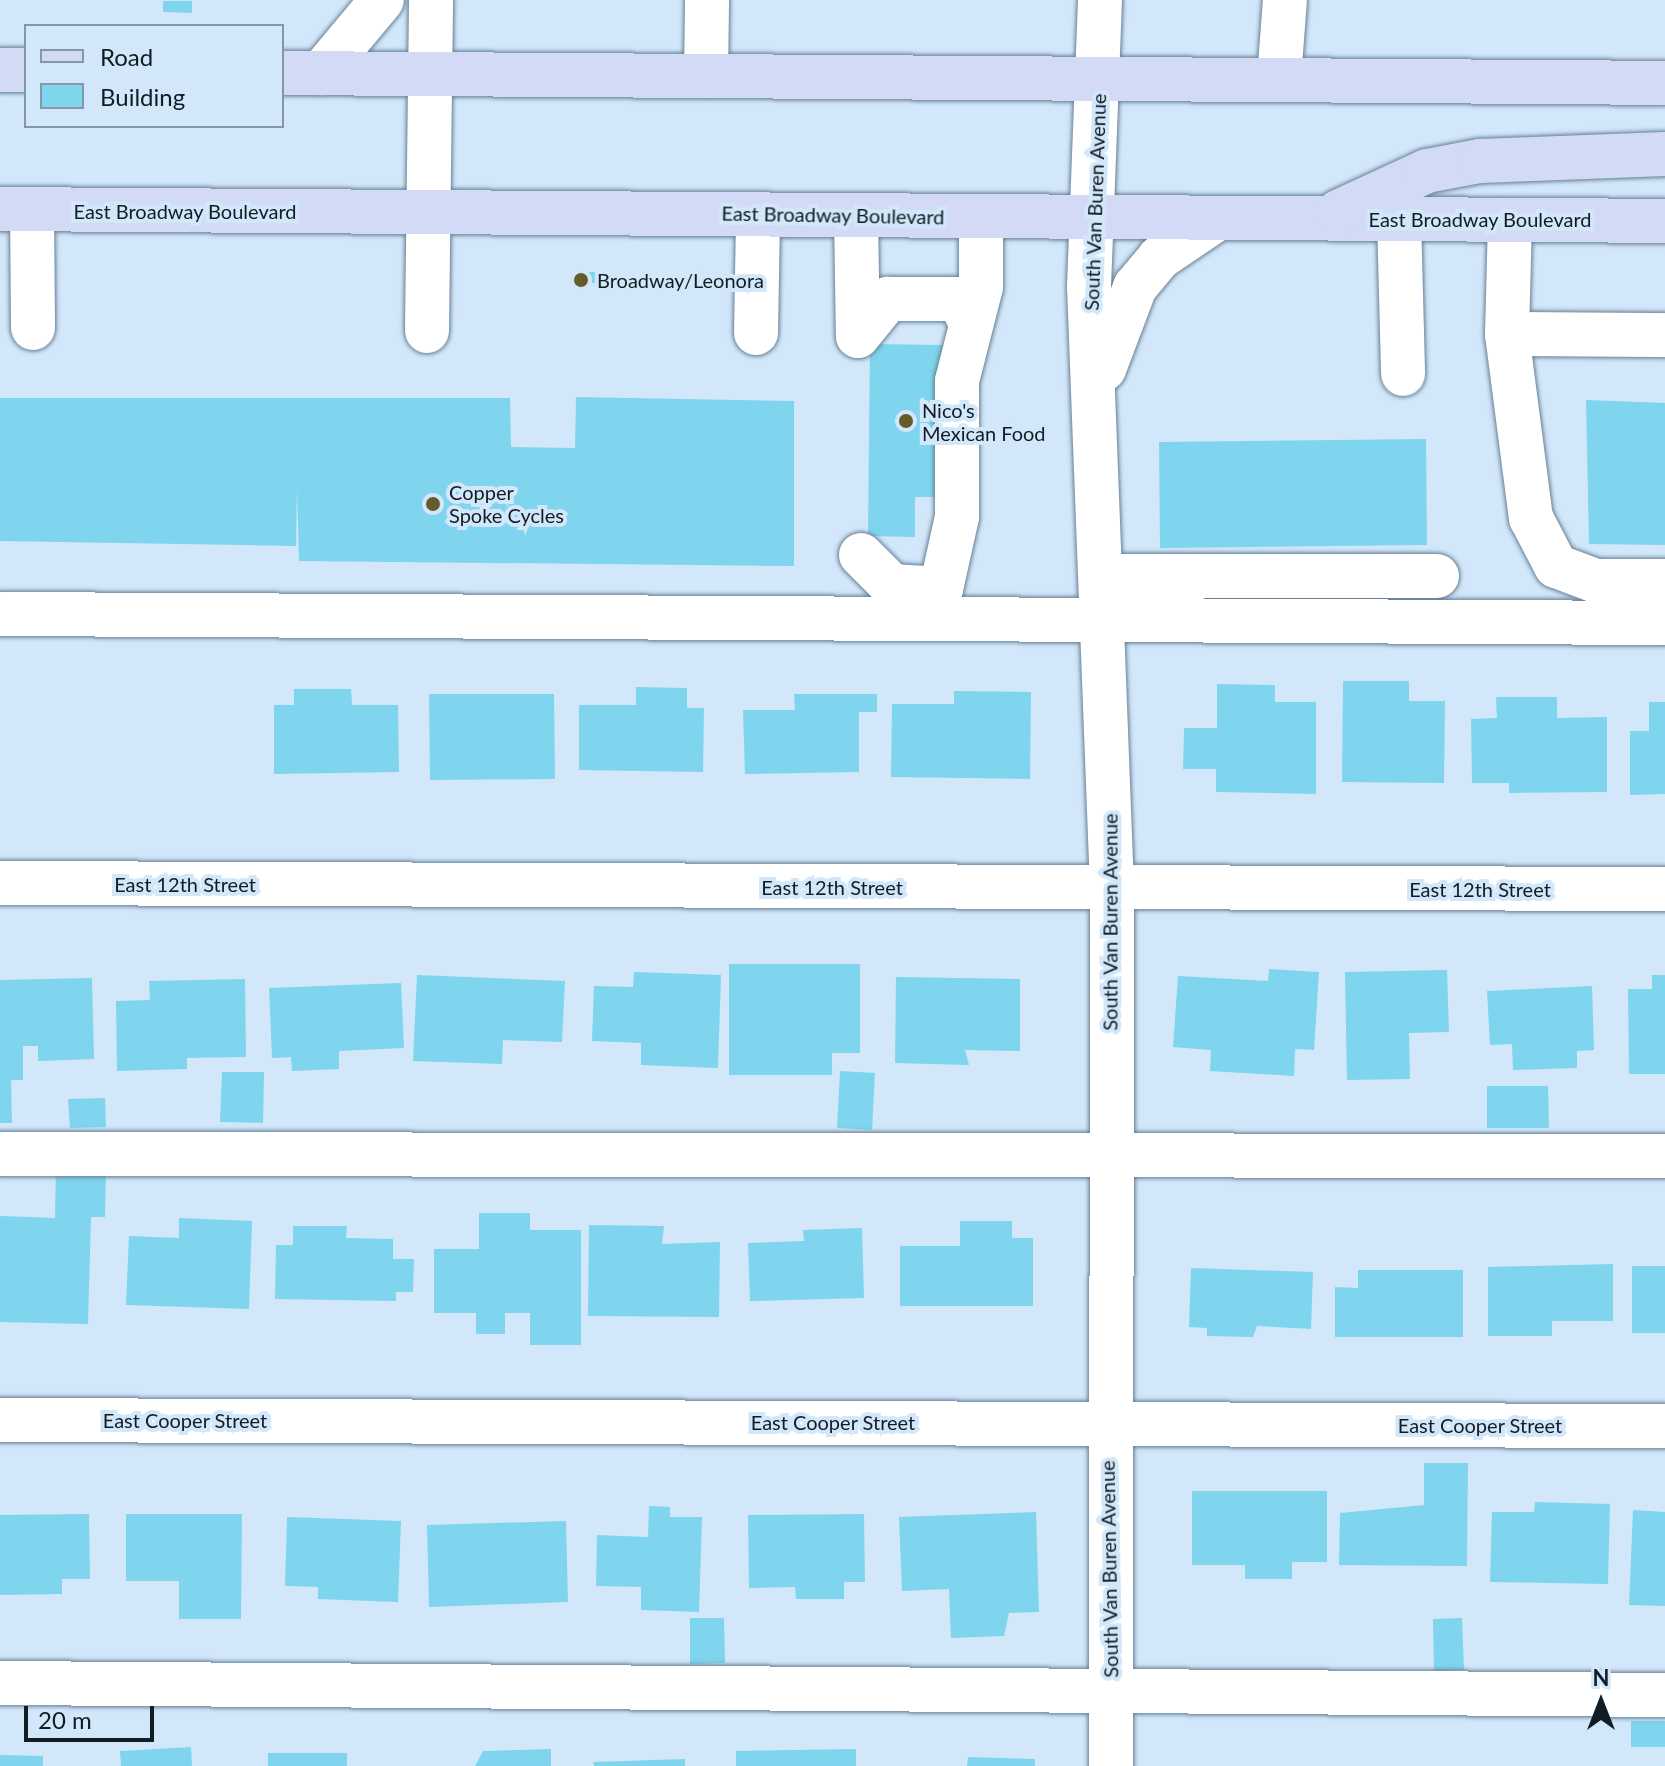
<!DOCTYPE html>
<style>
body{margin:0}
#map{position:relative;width:1665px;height:1766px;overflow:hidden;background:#d2e7fa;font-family:Lato,sans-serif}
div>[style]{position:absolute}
.building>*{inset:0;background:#7ed5ed}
.roads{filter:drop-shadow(0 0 2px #688096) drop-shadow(0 0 2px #688096)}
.minor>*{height:44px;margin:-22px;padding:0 22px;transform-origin:22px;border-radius:22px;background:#fff}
.major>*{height:44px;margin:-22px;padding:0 22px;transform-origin:22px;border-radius:22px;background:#d3daf5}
.dots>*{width:22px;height:22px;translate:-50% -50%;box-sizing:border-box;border:4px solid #d2e7fa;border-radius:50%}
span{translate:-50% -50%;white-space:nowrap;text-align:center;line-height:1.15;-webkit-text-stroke:8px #d2e7fa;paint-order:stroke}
.street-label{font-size:20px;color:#121c24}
.poi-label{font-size:20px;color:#121c24}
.left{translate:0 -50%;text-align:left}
.legend{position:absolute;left:24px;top:24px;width:260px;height:104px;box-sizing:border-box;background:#d2e7fa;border:2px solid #8596a4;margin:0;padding:10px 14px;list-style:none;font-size:24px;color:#121c24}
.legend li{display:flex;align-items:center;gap:16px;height:40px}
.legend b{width:40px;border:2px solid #8596a4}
.north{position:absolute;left:1561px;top:1662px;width:80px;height:80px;-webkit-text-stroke:6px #d2e7fa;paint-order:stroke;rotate:0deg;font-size:22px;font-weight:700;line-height:32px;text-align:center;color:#121c24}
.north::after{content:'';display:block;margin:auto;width:28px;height:36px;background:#121c24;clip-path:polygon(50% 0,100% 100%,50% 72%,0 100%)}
.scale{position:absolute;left:24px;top:1706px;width:130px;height:36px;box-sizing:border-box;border:4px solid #121c24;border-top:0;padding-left:10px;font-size:24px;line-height:28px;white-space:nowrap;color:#121c24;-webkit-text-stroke:6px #d2e7fa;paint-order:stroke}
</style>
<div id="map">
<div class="building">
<i style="clip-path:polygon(163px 1px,192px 1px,192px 13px,163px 12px)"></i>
<i style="clip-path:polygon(587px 272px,606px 272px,607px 283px,587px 283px)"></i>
<i style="clip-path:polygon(870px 344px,943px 345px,942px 497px,915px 497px,915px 537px,868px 536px)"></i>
<i style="clip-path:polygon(576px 397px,794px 401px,794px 566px,299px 561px,297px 488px,296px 546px,0 541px,0 398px,510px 398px,511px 447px,575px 448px)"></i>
<i style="clip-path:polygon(1586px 400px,1665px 403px,1665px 545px,1589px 544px)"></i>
<i style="clip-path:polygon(1426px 439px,1427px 545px,1160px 548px,1159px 442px)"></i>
<i style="clip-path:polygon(1343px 681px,1409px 681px,1409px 701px,1445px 701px,1444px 783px,1342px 782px)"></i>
<i style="clip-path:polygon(1217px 684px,1275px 685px,1275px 702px,1316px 702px,1316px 794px,1216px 792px,1216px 769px,1183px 769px,1184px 728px,1217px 728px)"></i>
<i style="clip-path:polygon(636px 687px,687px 688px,687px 708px,704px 708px,703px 772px,579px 770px,579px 705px,636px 705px)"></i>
<i style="clip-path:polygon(294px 689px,351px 689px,352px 705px,398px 705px,399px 772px,274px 774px,274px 705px,294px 705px)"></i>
<i style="clip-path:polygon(954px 691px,1031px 692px,1030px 779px,891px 777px,892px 704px,954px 704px)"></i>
<i style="clip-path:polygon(429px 694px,554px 694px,555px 779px,430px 780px)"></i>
<i style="clip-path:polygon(794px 694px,877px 694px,877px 712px,859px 712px,859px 772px,745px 774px,743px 710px,795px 710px)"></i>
<i style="clip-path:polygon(1496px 697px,1557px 697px,1557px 718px,1607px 717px,1607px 792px,1509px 793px,1509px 783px,1472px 783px,1471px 719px,1497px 718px)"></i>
<i style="clip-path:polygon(1649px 702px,1665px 702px,1665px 794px,1630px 795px,1630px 731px,1649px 731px)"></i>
<i style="clip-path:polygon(729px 964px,860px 964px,860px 1053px,832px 1053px,832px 1075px,729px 1075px)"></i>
<i style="clip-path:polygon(1269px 969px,1319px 972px,1314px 1050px,1295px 1049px,1294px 1076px,1210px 1071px,1211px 1050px,1173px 1047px,1178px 976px,1268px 981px)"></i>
<i style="clip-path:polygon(1447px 970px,1449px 1032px,1409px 1033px,1410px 1079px,1347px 1080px,1345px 972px)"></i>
<i style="clip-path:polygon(634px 972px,721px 975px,718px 1068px,641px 1065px,641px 1043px,592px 1041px,594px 986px,633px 987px)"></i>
<i style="clip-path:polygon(417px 975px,565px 981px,562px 1042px,503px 1040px,502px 1064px,413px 1061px)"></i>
<i style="clip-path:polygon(1652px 975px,1665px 975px,1665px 1074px,1629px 1074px,1628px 989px,1652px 989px)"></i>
<i style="clip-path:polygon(896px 977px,1020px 979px,1020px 1051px,965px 1050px,969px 1065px,895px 1063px)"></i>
<i style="clip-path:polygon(92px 978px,94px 1059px,38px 1061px,38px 1046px,23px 1046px,23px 1080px,11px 1080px,12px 1123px,0 1123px,0 980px)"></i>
<i style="clip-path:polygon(245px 979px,246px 1057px,187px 1058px,187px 1069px,117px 1071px,116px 1001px,150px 1000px,149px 981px)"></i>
<i style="clip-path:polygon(401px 983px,404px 1048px,339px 1051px,339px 1069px,292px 1071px,291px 1057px,272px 1058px,269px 988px)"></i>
<i style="clip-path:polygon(1592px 986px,1594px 1050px,1577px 1051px,1577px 1068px,1513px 1070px,1512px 1044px,1490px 1045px,1487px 991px)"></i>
<i style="clip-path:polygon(840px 1071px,875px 1073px,872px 1130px,837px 1128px)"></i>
<i style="clip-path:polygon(222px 1072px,264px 1072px,263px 1123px,220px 1122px)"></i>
<i style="clip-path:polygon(1487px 1086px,1548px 1086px,1549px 1128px,1487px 1128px)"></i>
<i style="clip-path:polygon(105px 1098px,106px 1127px,70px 1128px,68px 1099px)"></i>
<i style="clip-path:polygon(56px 1161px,106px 1163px,105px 1217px,91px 1217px,88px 1324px,0 1322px,0 1216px,55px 1218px)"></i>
<i style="clip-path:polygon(479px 1213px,530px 1213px,530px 1230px,581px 1230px,581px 1345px,530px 1345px,530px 1313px,505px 1313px,505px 1334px,476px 1334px,476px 1313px,434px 1313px,434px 1249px,479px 1249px)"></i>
<i style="clip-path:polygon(179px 1218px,252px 1221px,249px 1309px,126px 1305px,129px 1236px,179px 1238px)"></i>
<i style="clip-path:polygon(960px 1221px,1012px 1221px,1012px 1238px,1033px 1238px,1033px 1306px,900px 1306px,900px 1246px,960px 1246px)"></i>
<i style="clip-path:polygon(589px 1225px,664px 1226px,662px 1244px,720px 1242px,719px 1317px,588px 1316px)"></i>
<i style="clip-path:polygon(293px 1226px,347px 1226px,346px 1238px,393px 1239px,393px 1259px,414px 1259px,413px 1292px,396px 1292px,396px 1301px,275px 1299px,276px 1245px,293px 1245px)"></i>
<i style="clip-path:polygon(862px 1228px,864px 1298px,750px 1301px,748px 1243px,804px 1241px,803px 1230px)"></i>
<i style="clip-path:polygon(1613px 1264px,1613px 1321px,1552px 1321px,1552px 1336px,1488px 1336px,1488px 1267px)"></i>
<i style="clip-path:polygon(1632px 1266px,1665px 1266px,1665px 1333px,1632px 1333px)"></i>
<i style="clip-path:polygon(1191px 1268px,1313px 1272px,1311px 1329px,1257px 1326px,1253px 1337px,1207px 1336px,1207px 1328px,1189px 1327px)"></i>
<i style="clip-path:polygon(1358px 1270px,1463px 1270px,1463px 1337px,1335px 1337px,1335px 1287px,1358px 1288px)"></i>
<i style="clip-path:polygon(1424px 1463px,1468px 1463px,1467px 1566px,1339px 1565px,1340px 1513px,1424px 1505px)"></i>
<i style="clip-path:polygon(1192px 1491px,1327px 1491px,1327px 1562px,1292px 1562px,1292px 1579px,1245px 1579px,1245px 1565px,1192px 1565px)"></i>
<i style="clip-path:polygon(1535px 1502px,1610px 1504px,1608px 1584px,1490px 1582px,1492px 1512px,1534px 1512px)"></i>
<i style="clip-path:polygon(649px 1506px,670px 1507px,670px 1517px,702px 1517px,699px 1612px,641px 1610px,641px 1587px,596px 1586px,597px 1535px,648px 1537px)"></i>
<i style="clip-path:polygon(1633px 1510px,1665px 1512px,1665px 1606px,1629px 1605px)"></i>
<i style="clip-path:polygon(1036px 1512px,1039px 1612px,1009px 1613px,1004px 1636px,951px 1638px,949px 1589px,902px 1591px,899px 1517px)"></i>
<i style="clip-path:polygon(89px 1514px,90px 1579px,62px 1579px,62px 1594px,0 1595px,0 1515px)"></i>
<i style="clip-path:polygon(126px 1514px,242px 1514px,241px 1619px,179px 1619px,179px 1581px,126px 1581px)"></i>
<i style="clip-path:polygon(864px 1514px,865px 1582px,844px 1582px,844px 1599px,796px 1599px,795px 1587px,749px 1588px,748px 1515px)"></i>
<i style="clip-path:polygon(287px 1517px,401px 1521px,398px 1602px,318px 1599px,318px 1587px,285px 1586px)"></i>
<i style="clip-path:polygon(566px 1521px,568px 1602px,429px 1607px,427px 1525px)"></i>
<i style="clip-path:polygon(690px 1618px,724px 1618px,725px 1663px,690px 1664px)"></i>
<i style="clip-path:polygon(1462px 1618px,1464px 1670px,1434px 1671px,1433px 1619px)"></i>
<i style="clip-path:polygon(1631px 1721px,1665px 1721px,1665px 1747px,1631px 1747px)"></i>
<i style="clip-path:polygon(191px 1747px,192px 1766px,121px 1766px,120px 1751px)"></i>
<i style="clip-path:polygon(551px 1749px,551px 1766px,475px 1766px,483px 1751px)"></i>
<i style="clip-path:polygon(856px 1749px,856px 1766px,736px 1766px,736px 1751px)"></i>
<i style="clip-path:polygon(268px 1753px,347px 1753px,347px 1766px,268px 1766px)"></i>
<i style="clip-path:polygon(0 1755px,43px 1756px,43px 1766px,0 1766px)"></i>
<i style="clip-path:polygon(968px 1757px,1035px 1759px,1035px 1766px,967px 1766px)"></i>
<i style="clip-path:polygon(685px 1759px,685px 1766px,594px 1766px,593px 1762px)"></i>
</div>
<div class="roads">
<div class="minor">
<i style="left:1100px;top:0;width:287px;rotate:92.2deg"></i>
<i style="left:1089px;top:287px;width:601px;rotate:87.81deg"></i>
<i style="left:1112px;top:888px;width:878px;rotate:90.07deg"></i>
<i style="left:321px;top:73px;width:95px;rotate:-50.1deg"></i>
<i style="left:706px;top:76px;width:76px;rotate:-89.2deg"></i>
<i style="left:1279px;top:79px;width:79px;rotate:-85.7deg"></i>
<i style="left:32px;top:210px;width:118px;rotate:89.5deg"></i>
<i style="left:856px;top:215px;width:121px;rotate:89.1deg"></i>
<i style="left:1399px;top:218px;width:156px;rotate:88.5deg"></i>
<i style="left:1510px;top:220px;width:114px;rotate:91.5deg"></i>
<i style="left:1507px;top:334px;width:158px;rotate:0.4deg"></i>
<i style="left:427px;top:331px;width:331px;rotate:-89.3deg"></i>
<i style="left:756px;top:333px;width:119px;rotate:-89deg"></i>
<i style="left:1507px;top:334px;width:186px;rotate:82.6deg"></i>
<i style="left:1531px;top:518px;width:54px;rotate:62.5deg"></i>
<i style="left:1556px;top:566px;width:43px;rotate:20.6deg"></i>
<i style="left:1596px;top:581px;width:69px"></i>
<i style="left:858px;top:336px;width:48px;rotate:-51deg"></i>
<i style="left:888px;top:299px;width:71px"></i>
<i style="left:959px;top:299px;width:25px;rotate:64deg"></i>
<i style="left:1104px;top:369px;width:88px;rotate:-69.3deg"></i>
<i style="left:1135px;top:287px;width:38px;rotate:-50deg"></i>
<i style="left:1159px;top:258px;width:71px;rotate:-34.1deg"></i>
<i style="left:861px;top:555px;width:44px;rotate:45deg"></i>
<i style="left:892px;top:586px;width:49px;rotate:3.5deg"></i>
<i style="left:941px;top:589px;width:74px;rotate:-77.5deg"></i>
<i style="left:957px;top:517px;width:136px;rotate:-90deg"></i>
<i style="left:957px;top:381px;width:97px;rotate:-75.7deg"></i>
<i style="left:981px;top:287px;width:70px;rotate:-90deg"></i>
<i style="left:1102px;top:576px;width:335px"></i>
<i style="left:0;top:614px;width:1665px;rotate:0.31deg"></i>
<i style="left:0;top:883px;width:1665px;rotate:0.21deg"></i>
<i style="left:0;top:1154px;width:1665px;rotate:0.07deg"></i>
<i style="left:0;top:1420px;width:1665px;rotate:0.21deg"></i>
<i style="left:0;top:1683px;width:1665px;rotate:0.41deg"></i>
</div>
<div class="major">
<i style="left:0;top:70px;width:26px"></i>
<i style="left:282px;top:73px;width:1383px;rotate:0.41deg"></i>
<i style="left:0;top:209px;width:1665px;rotate:0.41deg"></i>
<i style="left:1338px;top:212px;width:98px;rotate:-24.7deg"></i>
<i style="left:1427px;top:171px;width:54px;rotate:-10.7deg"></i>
<i style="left:1480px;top:161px;width:185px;rotate:-2.2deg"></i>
</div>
</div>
<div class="dots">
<i style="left:581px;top:280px;background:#625d2a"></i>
<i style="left:906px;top:421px;background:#625d2a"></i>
<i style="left:433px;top:504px;background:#625d2a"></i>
</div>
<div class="street-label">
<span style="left:1095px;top:202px;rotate:-88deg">South Van Buren Avenue</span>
<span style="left:185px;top:211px">East Broadway Boulevard</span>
<span style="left:833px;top:215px;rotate:1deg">East Broadway Boulevard</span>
<span style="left:1480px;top:219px">East Broadway Boulevard</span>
<span style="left:185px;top:884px">East 12th Street</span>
<span style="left:832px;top:887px">East 12th Street</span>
<span style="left:1480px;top:889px">East 12th Street</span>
<span style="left:1110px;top:922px;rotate:-90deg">South Van Buren Avenue</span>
<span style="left:185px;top:1420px">East Cooper Street</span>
<span style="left:833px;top:1422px">East Cooper Street</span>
<span style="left:1480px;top:1425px">East Cooper Street</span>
<span style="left:1109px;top:1569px;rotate:-91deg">South Van Buren Avenue</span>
</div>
<div class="poi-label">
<span class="left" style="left:597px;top:280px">Broadway/Leonora</span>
<span class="left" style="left:922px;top:422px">Nico's<br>Mexican Food</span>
<span class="left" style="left:449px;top:504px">Copper<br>Spoke Cycles</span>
</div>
<ul class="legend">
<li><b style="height:10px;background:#d3daf5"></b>Road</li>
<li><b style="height:22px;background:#7ed5ed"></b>Building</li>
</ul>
<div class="north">N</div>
<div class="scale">20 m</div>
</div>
